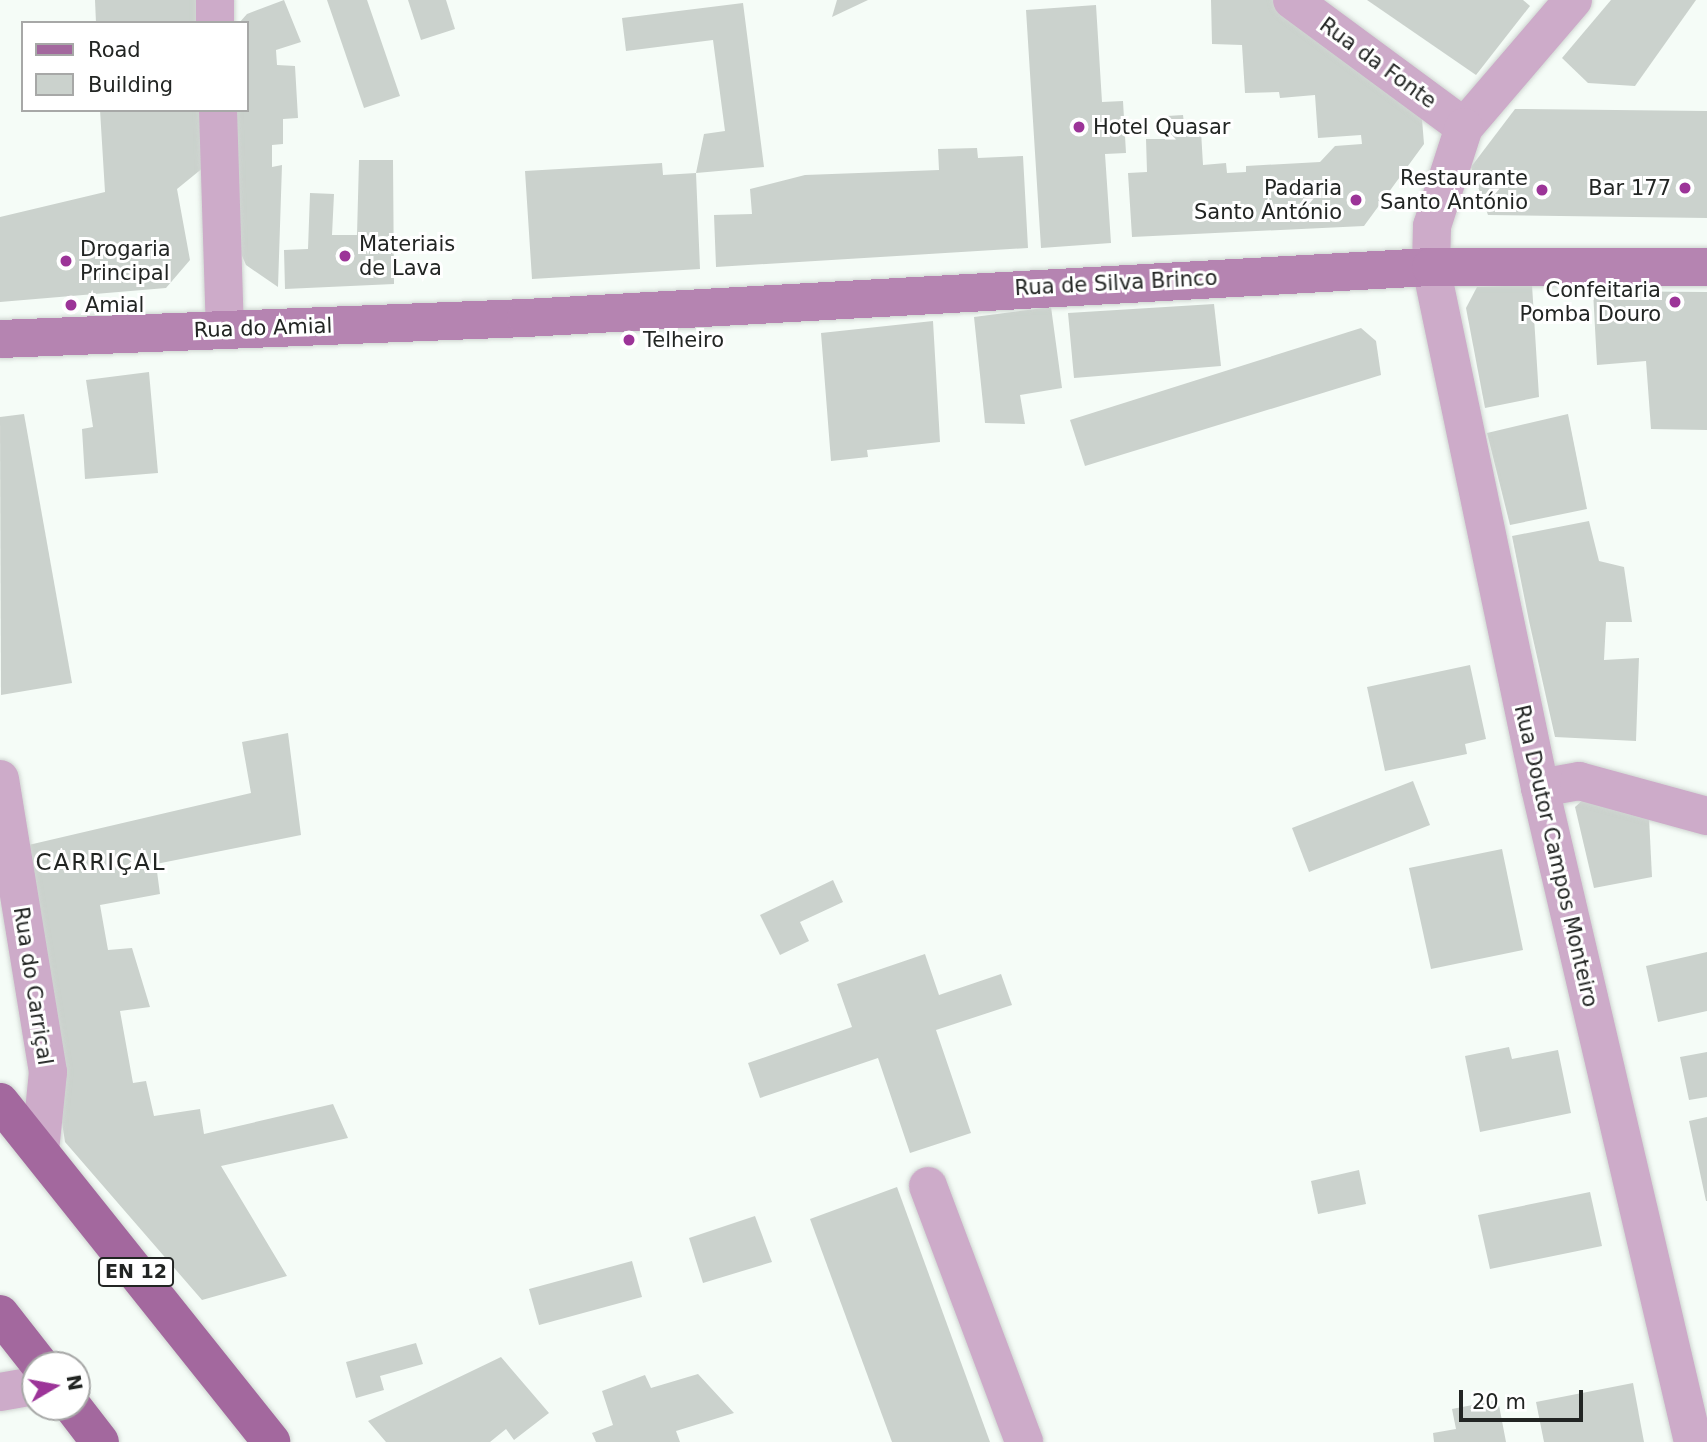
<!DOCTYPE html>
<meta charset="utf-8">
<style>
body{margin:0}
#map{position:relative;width:1707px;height:1442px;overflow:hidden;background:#f5fcf7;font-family:"DejaVu Sans",sans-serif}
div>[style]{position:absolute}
.building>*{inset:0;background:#cbd2cd}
.roads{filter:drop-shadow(0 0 2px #cfd5d1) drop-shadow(0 0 2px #cfd5d1)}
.minor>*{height:38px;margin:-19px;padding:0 19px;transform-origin:19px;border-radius:19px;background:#cdabc9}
.secondary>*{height:38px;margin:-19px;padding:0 19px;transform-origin:19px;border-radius:19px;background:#b584b1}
.primary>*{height:38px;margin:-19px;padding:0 19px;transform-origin:19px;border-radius:19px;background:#a3689e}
.dots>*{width:19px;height:19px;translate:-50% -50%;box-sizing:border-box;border:4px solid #fff;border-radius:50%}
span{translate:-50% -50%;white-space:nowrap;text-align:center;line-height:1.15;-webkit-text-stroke:6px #fff;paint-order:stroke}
.shield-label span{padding:2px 5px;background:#fff;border:2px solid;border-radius:5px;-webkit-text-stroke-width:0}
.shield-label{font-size:19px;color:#222523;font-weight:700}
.street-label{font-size:21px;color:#222523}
.poi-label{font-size:21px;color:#222523}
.left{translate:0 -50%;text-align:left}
.right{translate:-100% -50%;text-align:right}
.neighbourhood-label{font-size:23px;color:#222523;letter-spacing:2px}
.legend{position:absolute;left:21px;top:21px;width:228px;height:91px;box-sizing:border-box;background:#fff;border:2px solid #a7a8a7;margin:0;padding:9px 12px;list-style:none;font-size:21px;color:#222523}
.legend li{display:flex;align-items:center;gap:14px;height:35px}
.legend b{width:35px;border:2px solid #a7a8a7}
.north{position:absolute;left:21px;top:1351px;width:70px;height:70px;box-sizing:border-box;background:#fff;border:2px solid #a7a8a7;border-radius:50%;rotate:80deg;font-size:19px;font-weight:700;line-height:28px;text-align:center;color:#222523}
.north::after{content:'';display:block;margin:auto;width:24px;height:32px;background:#9c3498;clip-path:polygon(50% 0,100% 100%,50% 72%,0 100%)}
.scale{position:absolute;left:1459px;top:1390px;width:124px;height:32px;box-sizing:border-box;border:4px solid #222523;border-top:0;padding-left:9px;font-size:21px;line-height:24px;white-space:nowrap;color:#222523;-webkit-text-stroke:5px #fff;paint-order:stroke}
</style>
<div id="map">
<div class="building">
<i style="clip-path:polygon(95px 0,197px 0,198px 23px,96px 23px)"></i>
<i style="clip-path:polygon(284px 0,301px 42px,276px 50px,277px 65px,295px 66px,298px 118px,283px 119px,283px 144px,272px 145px,272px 167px,282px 165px,278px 287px,246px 265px,234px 237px,232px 110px,247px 110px,247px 23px,239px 23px,247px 14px)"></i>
<i style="clip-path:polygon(327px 0,367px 0,400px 96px,364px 108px)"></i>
<i style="clip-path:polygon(408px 0,446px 0,455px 29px,421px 40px)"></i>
<i style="clip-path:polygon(837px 0,868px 0,832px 17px)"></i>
<i style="clip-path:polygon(1211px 0,1275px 0,1422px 119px,1424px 144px,1364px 226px,1132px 237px,1128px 173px,1147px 172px,1146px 139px,1168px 139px,1167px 116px,1183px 115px,1185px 132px,1201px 131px,1203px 165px,1226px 163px,1227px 173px,1246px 172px,1246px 166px,1320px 162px,1335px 146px,1362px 144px,1361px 135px,1318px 138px,1315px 95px,1280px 98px,1279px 92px,1245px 93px,1242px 45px,1212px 44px)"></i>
<i style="clip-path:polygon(1367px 0,1523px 0,1530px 6px,1476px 75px)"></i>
<i style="clip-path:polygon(1611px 0,1696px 0,1635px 86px,1588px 83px,1562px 58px)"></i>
<i style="clip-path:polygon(743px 3px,764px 167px,696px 173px,704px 134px,725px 131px,713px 40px,626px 51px,622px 18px)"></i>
<i style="clip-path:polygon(1096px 5px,1102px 102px,1123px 101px,1126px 153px,1105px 154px,1111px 243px,1041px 248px,1026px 10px)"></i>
<i style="clip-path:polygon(1515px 109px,1707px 111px,1707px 218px,1488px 215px,1471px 167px)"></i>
<i style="clip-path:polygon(100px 110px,202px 110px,204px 167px,177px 189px,190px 260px,166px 288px,0 302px,0 217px,105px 192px)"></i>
<i style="clip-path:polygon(977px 148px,978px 158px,1023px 156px,1028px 248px,716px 267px,714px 215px,752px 214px,750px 189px,805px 175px,939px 170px,938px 149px)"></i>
<i style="clip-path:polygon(359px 160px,393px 160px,394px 284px,285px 289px,284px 250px,308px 249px,310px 193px,334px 194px,332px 235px,357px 235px)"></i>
<i style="clip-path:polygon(662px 163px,663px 175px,696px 173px,700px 269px,532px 279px,525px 171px)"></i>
<i style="clip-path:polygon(1532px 285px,1539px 397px,1485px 408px,1466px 308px,1477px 287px)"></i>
<i style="clip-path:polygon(1593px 291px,1707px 292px,1707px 430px,1651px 429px,1646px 361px,1597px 365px)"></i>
<i style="clip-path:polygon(1214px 304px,1221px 366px,1074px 378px,1068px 313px)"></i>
<i style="clip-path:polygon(1051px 307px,1062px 388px,1020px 395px,1025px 424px,985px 423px,974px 317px)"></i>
<i style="clip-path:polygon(933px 321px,940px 442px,867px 450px,868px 457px,831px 461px,821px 333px)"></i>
<i style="clip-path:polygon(1361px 328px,1376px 341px,1381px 375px,1085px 466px,1070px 420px)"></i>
<i style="clip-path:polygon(149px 372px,158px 473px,85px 479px,82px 429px,93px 427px,86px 380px)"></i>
<i style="clip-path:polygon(24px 414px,72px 683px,1px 695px,0 417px)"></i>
<i style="clip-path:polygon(1568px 414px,1587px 509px,1510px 525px,1487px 433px)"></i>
<i style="clip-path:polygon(1589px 521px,1599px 561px,1624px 567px,1632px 622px,1606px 622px,1604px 660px,1639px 658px,1636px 741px,1555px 737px,1529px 621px,1512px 536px)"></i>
<i style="clip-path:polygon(1470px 665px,1486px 739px,1465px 744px,1467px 754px,1385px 771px,1367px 687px)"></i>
<i style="clip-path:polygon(288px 733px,301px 835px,156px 864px,160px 894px,100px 905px,108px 950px,132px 948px,150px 1007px,120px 1011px,133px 1083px,146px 1081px,154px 1116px,200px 1109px,204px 1134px,333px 1104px,348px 1138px,221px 1166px,287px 1276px,202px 1300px,65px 1142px,20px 847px,251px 793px,242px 742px)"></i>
<i style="clip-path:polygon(1413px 781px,1430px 825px,1309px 872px,1292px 828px)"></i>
<i style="clip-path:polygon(1585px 798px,1649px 818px,1652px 877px,1594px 888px,1575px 807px)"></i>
<i style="clip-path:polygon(1502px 849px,1523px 950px,1431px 969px,1409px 868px)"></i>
<i style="clip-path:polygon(833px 880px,843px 902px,800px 922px,809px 941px,780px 955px,760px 915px)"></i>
<i style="clip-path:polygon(1707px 952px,1707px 1011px,1658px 1022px,1646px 966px)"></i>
<i style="clip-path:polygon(925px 954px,939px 995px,1001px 974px,1012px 1005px,936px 1030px,971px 1133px,910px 1153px,878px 1058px,760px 1098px,748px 1063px,852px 1027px,837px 984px)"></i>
<i style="clip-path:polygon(1509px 1047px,1512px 1059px,1558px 1050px,1571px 1113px,1480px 1132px,1465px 1056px)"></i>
<i style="clip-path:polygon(1707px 1052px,1707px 1097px,1689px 1100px,1680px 1057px)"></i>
<i style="clip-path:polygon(1707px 1117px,1707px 1201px,1706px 1201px,1689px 1121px)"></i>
<i style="clip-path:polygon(1359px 1170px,1366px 1204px,1318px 1214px,1311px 1181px)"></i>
<i style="clip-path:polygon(897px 1187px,990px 1442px,892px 1442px,810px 1219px)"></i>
<i style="clip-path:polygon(1590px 1192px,1602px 1246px,1490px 1269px,1478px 1215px)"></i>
<i style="clip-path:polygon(755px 1216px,772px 1262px,703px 1283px,689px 1238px)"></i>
<i style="clip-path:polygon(632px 1261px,642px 1297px,539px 1325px,529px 1289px)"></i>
<i style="clip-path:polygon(416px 1343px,423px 1364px,380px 1376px,384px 1390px,356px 1398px,346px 1362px)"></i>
<i style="clip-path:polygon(501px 1357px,549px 1413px,514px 1440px,506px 1429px,490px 1442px,386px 1442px,368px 1421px)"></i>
<i style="clip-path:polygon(698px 1374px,734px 1413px,676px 1431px,680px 1442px,596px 1442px,592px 1433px,613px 1425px,602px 1391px,645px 1375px,651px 1388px)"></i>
<i style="clip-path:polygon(1633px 1383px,1644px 1442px,1544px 1442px,1536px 1402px)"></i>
<i style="clip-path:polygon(1498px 1400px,1506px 1442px,1434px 1442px,1433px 1433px,1456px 1429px,1452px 1409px)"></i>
</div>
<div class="roads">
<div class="minor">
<i style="left:215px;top:0;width:23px;rotate:90deg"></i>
<i style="left:1292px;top:0;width:214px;rotate:36.4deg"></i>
<i style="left:1573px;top:0;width:167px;rotate:130.6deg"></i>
<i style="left:1464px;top:127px;width:104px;rotate:107.9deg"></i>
<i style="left:1432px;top:226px;width:41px;rotate:91.4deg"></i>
<i style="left:1431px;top:267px;width:532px;rotate:78.18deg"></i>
<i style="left:1540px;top:788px;width:672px;rotate:76.83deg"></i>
<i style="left:218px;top:110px;width:219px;rotate:88.2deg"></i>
<i style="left:0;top:779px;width:297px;rotate:80.7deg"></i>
<i style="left:48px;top:1072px;width:79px;rotate:95.8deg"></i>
<i style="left:1540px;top:788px;width:40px;rotate:-10deg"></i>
<i style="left:1579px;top:781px;width:133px;rotate:15.3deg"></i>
<i style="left:928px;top:1186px;width:273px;rotate:69.4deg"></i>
<i style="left:0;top:1392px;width:36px;rotate:-10deg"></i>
</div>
<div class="secondary">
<i style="left:0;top:339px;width:526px;rotate:-2.29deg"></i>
<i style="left:526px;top:318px;width:906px;rotate:-3.23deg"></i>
<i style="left:1431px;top:267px;width:276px"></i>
</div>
<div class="primary">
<i style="left:0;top:1102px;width:435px;rotate:51.4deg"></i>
<i style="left:0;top:1314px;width:65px;rotate:51.9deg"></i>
<i style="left:73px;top:1407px;width:44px;rotate:52.4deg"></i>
</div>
</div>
<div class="dots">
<i style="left:1079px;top:127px;background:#9c3498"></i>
<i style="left:1685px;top:188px;background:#9c3498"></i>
<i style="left:1542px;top:190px;background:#9c3498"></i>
<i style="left:1356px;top:200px;background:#9c3498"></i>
<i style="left:345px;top:256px;background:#9c3498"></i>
<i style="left:66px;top:261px;background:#9c3498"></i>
<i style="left:1675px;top:302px;background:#9c3498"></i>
<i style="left:71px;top:305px;background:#9c3498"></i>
<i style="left:629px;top:340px;background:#9c3498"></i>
</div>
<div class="shield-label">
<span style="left:136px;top:1272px">EN 12</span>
</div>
<div class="street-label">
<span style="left:1378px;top:63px;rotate:36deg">Rua da Fonte</span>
<span style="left:1116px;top:283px;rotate:-3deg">Rua de Silva Brinco</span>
<span style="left:263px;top:328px;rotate:-2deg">Rua do Amial</span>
<span style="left:1556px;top:856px;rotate:77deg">Rua Doutor Campos Monteiro</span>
<span style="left:33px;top:986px;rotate:81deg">Rua do Carriçal</span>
</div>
<div class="poi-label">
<span class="left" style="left:1093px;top:127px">Hotel Quasar</span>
<span class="right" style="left:1528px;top:190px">Restaurante<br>Santo António</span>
<span class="right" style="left:1342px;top:200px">Padaria<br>Santo António</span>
<span class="right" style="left:1671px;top:188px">Bar 177</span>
<span class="left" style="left:359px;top:256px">Materiais<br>de Lava</span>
<span class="left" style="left:80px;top:261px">Drogaria<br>Principal</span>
<span class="right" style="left:1661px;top:302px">Confeitaria<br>Pomba Douro</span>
<span class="left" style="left:85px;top:305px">Amial</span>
<span class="left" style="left:643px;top:340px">Telheiro</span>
</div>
<div class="neighbourhood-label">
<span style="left:101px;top:862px">CARRIÇAL</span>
</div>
<ul class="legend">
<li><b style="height:9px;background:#a3689e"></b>Road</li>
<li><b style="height:19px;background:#cbd2cd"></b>Building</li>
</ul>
<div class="north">N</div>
<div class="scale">20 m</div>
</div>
